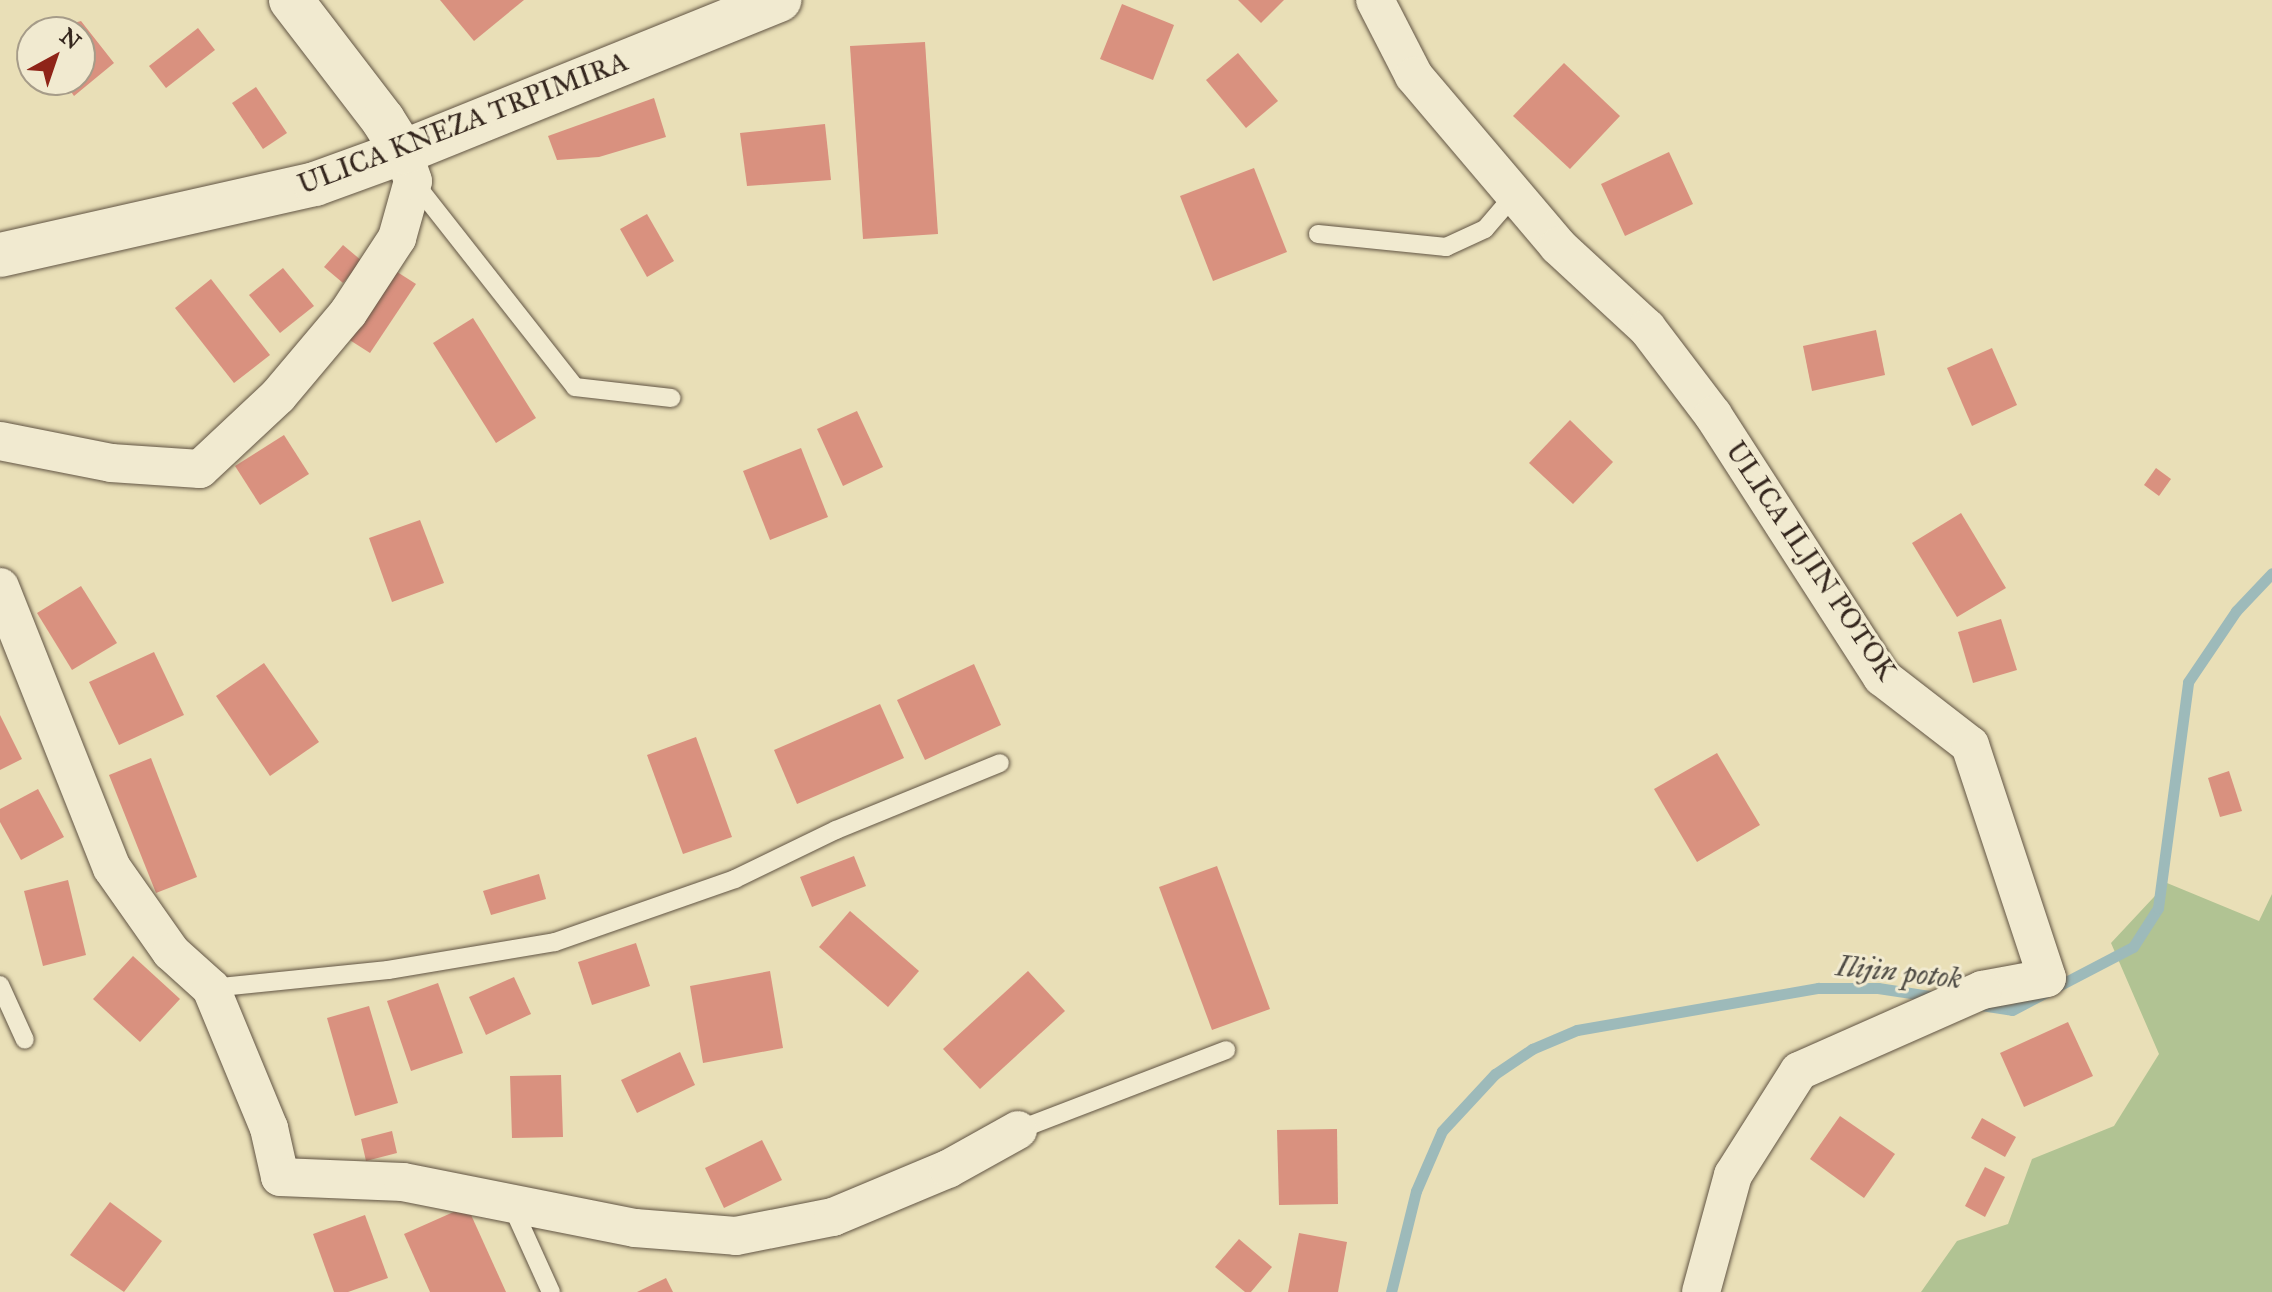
<!DOCTYPE html>
<style>
body{margin:0}
#map{position:relative;width:2272px;height:1292px;overflow:hidden;background:#e9dfb7;font-family:"IM FELL Great Primer",serif}
div>[style]{position:absolute}
.green>*{inset:0;background:#b1c393}
.stream>*{height:11px;margin:-5.5px;padding:0 5.5px;transform-origin:5.5px;border-radius:5.5px;background:#9dbaba}
.building>*{inset:0;background:#d9917f}
.roads{filter:drop-shadow(0 0 2px #625544) drop-shadow(0 0 2px #625544)}
.service>*{height:18px;margin:-9px;padding:0 9px;transform-origin:9px;border-radius:9px;background:#f1ead0}
.minor>*{height:38px;margin:-19px;padding:0 19px;transform-origin:19px;border-radius:19px;background:#f1ead0}
.tertiary>*{height:44px;margin:-22px;padding:0 22px;transform-origin:22px;border-radius:22px;background:#f1ead0}
.secondary>*{height:44px;margin:-22px;padding:0 22px;transform-origin:22px;border-radius:22px;background:#f1ead0}
span{translate:-50% -50%;white-space:nowrap;text-align:center;line-height:1.15;-webkit-text-stroke:6px #f1ead0;paint-order:stroke}
.street-label{font-size:28px;color:#35271e}
.water-label{font-size:30px;color:#4f4c45;font-style:italic}
.north{position:absolute;left:16px;top:16px;width:80px;height:80px;box-sizing:border-box;background:#f1ead0;border:2px solid #a69c89;border-radius:50%;rotate:40deg;font-size:22px;font-weight:700;line-height:32px;text-align:center;color:#35271e}
.north::after{content:'';display:block;margin:auto;width:28px;height:36px;background:#8f2418;clip-path:polygon(50% 0,100% 100%,50% 72%,0 100%)}
</style>
<div id="map">
<div class="green">
<i style="clip-path:polygon(2167px 883px,2259px 921px,2272px 894px,2272px 1292px,1921px 1292px,1957px 1241px,2008px 1224px,2032px 1159px,2114px 1126px,2159px 1054px,2111px 943px)"></i>
</div>
<div class="stream">
<i style="left:1981px;top:1005px;width:31px;rotate:9deg"></i>
<i style="left:2012px;top:1010px;width:136px;rotate:-27.5deg"></i>
<i style="left:2133px;top:947px;width:46px;rotate:-57.3deg"></i>
<i style="left:2158px;top:908px;width:228px;rotate:-82.4deg"></i>
<i style="left:2188px;top:682px;width:86px;rotate:-55.9deg"></i>
<i style="left:2236px;top:611px;width:52px;rotate:-46.5deg"></i>
<i style="left:1391px;top:1292px;width:104px;rotate:-76.1deg"></i>
<i style="left:1416px;top:1191px;width:65px;rotate:-66.6deg"></i>
<i style="left:1442px;top:1131px;width:78px;rotate:-47.1deg"></i>
<i style="left:1495px;top:1074px;width:45px;rotate:-34deg"></i>
<i style="left:1532px;top:1049px;width:49px;rotate:-22.9deg"></i>
<i style="left:1577px;top:1030px;width:245px;rotate:-9.9deg"></i>
<i style="left:1818px;top:988px;width:60px"></i>
<i style="left:1878px;top:988px;width:60px;rotate:8.7deg"></i>
</div>
<div class="building">
<i style="clip-path:polygon(440px 0,524px 0,474px 41px)"></i>
<i style="clip-path:polygon(1238px 0,1284px 0,1261px 23px)"></i>
<i style="clip-path:polygon(1122px 4px,1174px 25px,1153px 80px,1100px 59px)"></i>
<i style="clip-path:polygon(81px 21px,114px 63px,74px 96px,63px 80px,80px 80px,80px 32px,45px 31px)"></i>
<i style="clip-path:polygon(198px 28px,215px 50px,166px 88px,149px 66px)"></i>
<i style="clip-path:polygon(925px 42px,938px 234px,863px 239px,850px 46px)"></i>
<i style="clip-path:polygon(1238px 53px,1278px 101px,1246px 128px,1206px 80px)"></i>
<i style="clip-path:polygon(1564px 63px,1620px 116px,1570px 169px,1513px 116px)"></i>
<i style="clip-path:polygon(256px 87px,287px 133px,263px 149px,232px 103px)"></i>
<i style="clip-path:polygon(654px 98px,666px 137px,599px 157px,557px 160px,548px 136px)"></i>
<i style="clip-path:polygon(825px 124px,831px 180px,747px 186px,740px 133px)"></i>
<i style="clip-path:polygon(1669px 152px,1693px 204px,1625px 236px,1601px 184px)"></i>
<i style="clip-path:polygon(1254px 168px,1287px 252px,1213px 281px,1180px 196px)"></i>
<i style="clip-path:polygon(647px 214px,674px 261px,647px 277px,620px 229px)"></i>
<i style="clip-path:polygon(343px 245px,362px 261px,343px 283px,324px 267px)"></i>
<i style="clip-path:polygon(283px 268px,314px 306px,280px 333px,249px 295px)"></i>
<i style="clip-path:polygon(391px 268px,416px 284px,370px 353px,345px 337px)"></i>
<i style="clip-path:polygon(211px 279px,270px 355px,234px 383px,175px 308px)"></i>
<i style="clip-path:polygon(473px 318px,536px 418px,496px 443px,433px 343px)"></i>
<i style="clip-path:polygon(1876px 330px,1885px 375px,1812px 391px,1803px 346px)"></i>
<i style="clip-path:polygon(1992px 348px,2017px 405px,1972px 426px,1947px 368px)"></i>
<i style="clip-path:polygon(857px 411px,883px 467px,843px 486px,817px 429px)"></i>
<i style="clip-path:polygon(1570px 420px,1613px 462px,1573px 504px,1529px 463px)"></i>
<i style="clip-path:polygon(284px 435px,309px 474px,260px 505px,235px 466px)"></i>
<i style="clip-path:polygon(801px 448px,828px 517px,770px 540px,743px 471px)"></i>
<i style="clip-path:polygon(2156px 468px,2171px 479px,2159px 496px,2144px 485px)"></i>
<i style="clip-path:polygon(1961px 513px,2006px 588px,1957px 617px,1912px 543px)"></i>
<i style="clip-path:polygon(420px 520px,444px 583px,392px 602px,369px 538px)"></i>
<i style="clip-path:polygon(81px 586px,117px 643px,72px 670px,37px 613px)"></i>
<i style="clip-path:polygon(2001px 619px,2017px 670px,1973px 683px,1958px 632px)"></i>
<i style="clip-path:polygon(154px 652px,184px 715px,119px 745px,89px 682px)"></i>
<i style="clip-path:polygon(264px 663px,319px 742px,270px 776px,216px 696px)"></i>
<i style="clip-path:polygon(974px 664px,1001px 725px,925px 760px,897px 700px)"></i>
<i style="clip-path:polygon(880px 704px,904px 758px,797px 804px,774px 750px)"></i>
<i style="clip-path:polygon(0 715px,22px 759px,0 770px)"></i>
<i style="clip-path:polygon(696px 737px,732px 837px,683px 854px,647px 755px)"></i>
<i style="clip-path:polygon(1717px 753px,1760px 825px,1697px 862px,1654px 789px)"></i>
<i style="clip-path:polygon(151px 758px,197px 877px,156px 893px,109px 775px)"></i>
<i style="clip-path:polygon(2229px 771px,2242px 811px,2220px 817px,2208px 778px)"></i>
<i style="clip-path:polygon(38px 789px,64px 837px,21px 860px,0 822px,0 809px)"></i>
<i style="clip-path:polygon(854px 856px,866px 886px,812px 907px,800px 877px)"></i>
<i style="clip-path:polygon(1217px 866px,1270px 1009px,1212px 1030px,1159px 887px)"></i>
<i style="clip-path:polygon(539px 874px,546px 899px,491px 915px,483px 891px)"></i>
<i style="clip-path:polygon(68px 880px,86px 955px,43px 966px,24px 891px)"></i>
<i style="clip-path:polygon(850px 911px,919px 971px,888px 1007px,819px 947px)"></i>
<i style="clip-path:polygon(636px 943px,650px 986px,592px 1005px,578px 962px)"></i>
<i style="clip-path:polygon(133px 956px,180px 999px,140px 1042px,93px 999px)"></i>
<i style="clip-path:polygon(770px 971px,783px 1048px,703px 1063px,690px 986px)"></i>
<i style="clip-path:polygon(1028px 971px,1065px 1011px,980px 1089px,943px 1049px)"></i>
<i style="clip-path:polygon(514px 977px,531px 1014px,486px 1035px,469px 997px)"></i>
<i style="clip-path:polygon(438px 983px,463px 1053px,411px 1071px,387px 1001px)"></i>
<i style="clip-path:polygon(369px 1006px,398px 1103px,355px 1116px,327px 1018px)"></i>
<i style="clip-path:polygon(2068px 1022px,2093px 1076px,2024px 1107px,2000px 1053px)"></i>
<i style="clip-path:polygon(680px 1052px,695px 1085px,637px 1113px,621px 1080px)"></i>
<i style="clip-path:polygon(561px 1075px,563px 1137px,512px 1138px,510px 1076px)"></i>
<i style="clip-path:polygon(1840px 1116px,1895px 1154px,1864px 1198px,1810px 1159px)"></i>
<i style="clip-path:polygon(1982px 1118px,2016px 1137px,2005px 1157px,1971px 1138px)"></i>
<i style="clip-path:polygon(1337px 1129px,1338px 1204px,1279px 1205px,1277px 1130px)"></i>
<i style="clip-path:polygon(392px 1131px,397px 1153px,366px 1161px,361px 1139px)"></i>
<i style="clip-path:polygon(762px 1140px,782px 1180px,724px 1208px,705px 1168px)"></i>
<i style="clip-path:polygon(1985px 1167px,2005px 1177px,1985px 1217px,1965px 1206px)"></i>
<i style="clip-path:polygon(110px 1202px,162px 1241px,124px 1292px,70px 1255px)"></i>
<i style="clip-path:polygon(467px 1206px,506px 1292px,430px 1292px,404px 1234px)"></i>
<i style="clip-path:polygon(365px 1215px,388px 1278px,348px 1292px,334px 1292px,313px 1234px)"></i>
<i style="clip-path:polygon(1299px 1233px,1347px 1242px,1338px 1292px,1288px 1292px)"></i>
<i style="clip-path:polygon(1239px 1239px,1272px 1267px,1251px 1292px,1245px 1292px,1215px 1267px)"></i>
<i style="clip-path:polygon(666px 1278px,673px 1292px,637px 1292px)"></i>
</div>
<div class="roads">
<div class="service">
<i style="left:413px;top:181px;width:262px;rotate:51.8deg"></i>
<i style="left:575px;top:387px;width:97px;rotate:6.5deg"></i>
<i style="left:1318px;top:234px;width:129px;rotate:5.8deg"></i>
<i style="left:1446px;top:247px;width:43px;rotate:-24.8deg"></i>
<i style="left:1485px;top:229px;width:46px;rotate:-49.4deg"></i>
<i style="left:0;top:985px;width:60px;rotate:65.6deg"></i>
<i style="left:211px;top:988px;width:178px;rotate:-5.8deg"></i>
<i style="left:388px;top:970px;width:169px;rotate:-9.5deg"></i>
<i style="left:555px;top:942px;width:191px;rotate:-19.3deg"></i>
<i style="left:735px;top:879px;width:112px;rotate:-25.9deg"></i>
<i style="left:836px;top:830px;width:177px;rotate:-22.2deg"></i>
<i style="left:1018px;top:1130px;width:223px;rotate:-21deg"></i>
<i style="left:511px;top:1204px;width:97px;rotate:65.6deg"></i>
</div>
<div class="minor">
<i style="left:1375px;top:0;width:85px;rotate:62.8deg"></i>
<i style="left:1414px;top:76px;width:223px;rotate:49.7deg"></i>
<i style="left:1558px;top:246px;width:121px;rotate:42.7deg"></i>
<i style="left:1647px;top:328px;width:109px;rotate:52.8deg"></i>
<i style="left:1713px;top:415px;width:312px;rotate:57.2deg"></i>
<i style="left:1882px;top:677px;width:111px;rotate:37.7deg"></i>
<i style="left:1970px;top:745px;width:245px;rotate:71.7deg"></i>
<i style="left:2047px;top:978px;width:66px;rotate:169.5deg"></i>
<i style="left:1982px;top:990px;width:200px;rotate:156.1deg"></i>
<i style="left:1799px;top:1071px;width:123px;rotate:122.4deg"></i>
<i style="left:1733px;top:1175px;width:121px;rotate:105.3deg"></i>
<i style="left:0;top:441px;width:113px;rotate:11.2deg"></i>
<i style="left:111px;top:463px;width:89px;rotate:3.9deg"></i>
<i style="left:200px;top:469px;width:107px;rotate:-43.1deg"></i>
<i style="left:278px;top:396px;width:109px;rotate:-49.9deg"></i>
<i style="left:348px;top:313px;width:90px;rotate:-56.8deg"></i>
<i style="left:397px;top:238px;width:59px;rotate:-74.3deg"></i>
<i style="left:413px;top:181px;width:31px;rotate:-109deg"></i>
<i style="left:0;top:587px;width:302px;rotate:68.3deg"></i>
<i style="left:112px;top:868px;width:103px;rotate:54.9deg"></i>
<i style="left:171px;top:952px;width:54px;rotate:42deg"></i>
<i style="left:211px;top:988px;width:152px;rotate:67.5deg"></i>
<i style="left:269px;top:1128px;width:50px;rotate:77.3deg"></i>
<i style="left:280px;top:1177px;width:123px;rotate:2.3deg"></i>
<i style="left:403px;top:1182px;width:237px;rotate:11.2deg"></i>
<i style="left:635px;top:1228px;width:101px;rotate:4.5deg"></i>
<i style="left:736px;top:1236px;width:99px;rotate:-11.1deg"></i>
<i style="left:833px;top:1217px;width:125px;rotate:-22.7deg"></i>
<i style="left:948px;top:1169px;width:80px;rotate:-29.1deg"></i>
</div>
<div class="tertiary">
<i style="left:291px;top:0;width:151px;rotate:52.5deg"></i>
<i style="left:383px;top:120px;width:38px;rotate:58deg"></i>
</div>
<div class="secondary">
<i style="left:0;top:255px;width:323px;rotate:-12.7deg"></i>
<i style="left:315px;top:184px;width:94px;rotate:-20deg"></i>
<i style="left:403px;top:152px;width:406px;rotate:-22deg"></i>
</div>
</div>
<div class="street-label">
<span style="left:463px;top:123px;rotate:-21deg">ULICA KNEZA TRPIMIRA</span>
<span style="left:1811px;top:561px;rotate:56deg">ULICA ILJIN POTOK</span>
</div>
<div class="water-label">
<span style="left:1899px;top:972px;rotate:6deg">Ilijin potok</span>
</div>
<div class="north">N</div>
</div>
